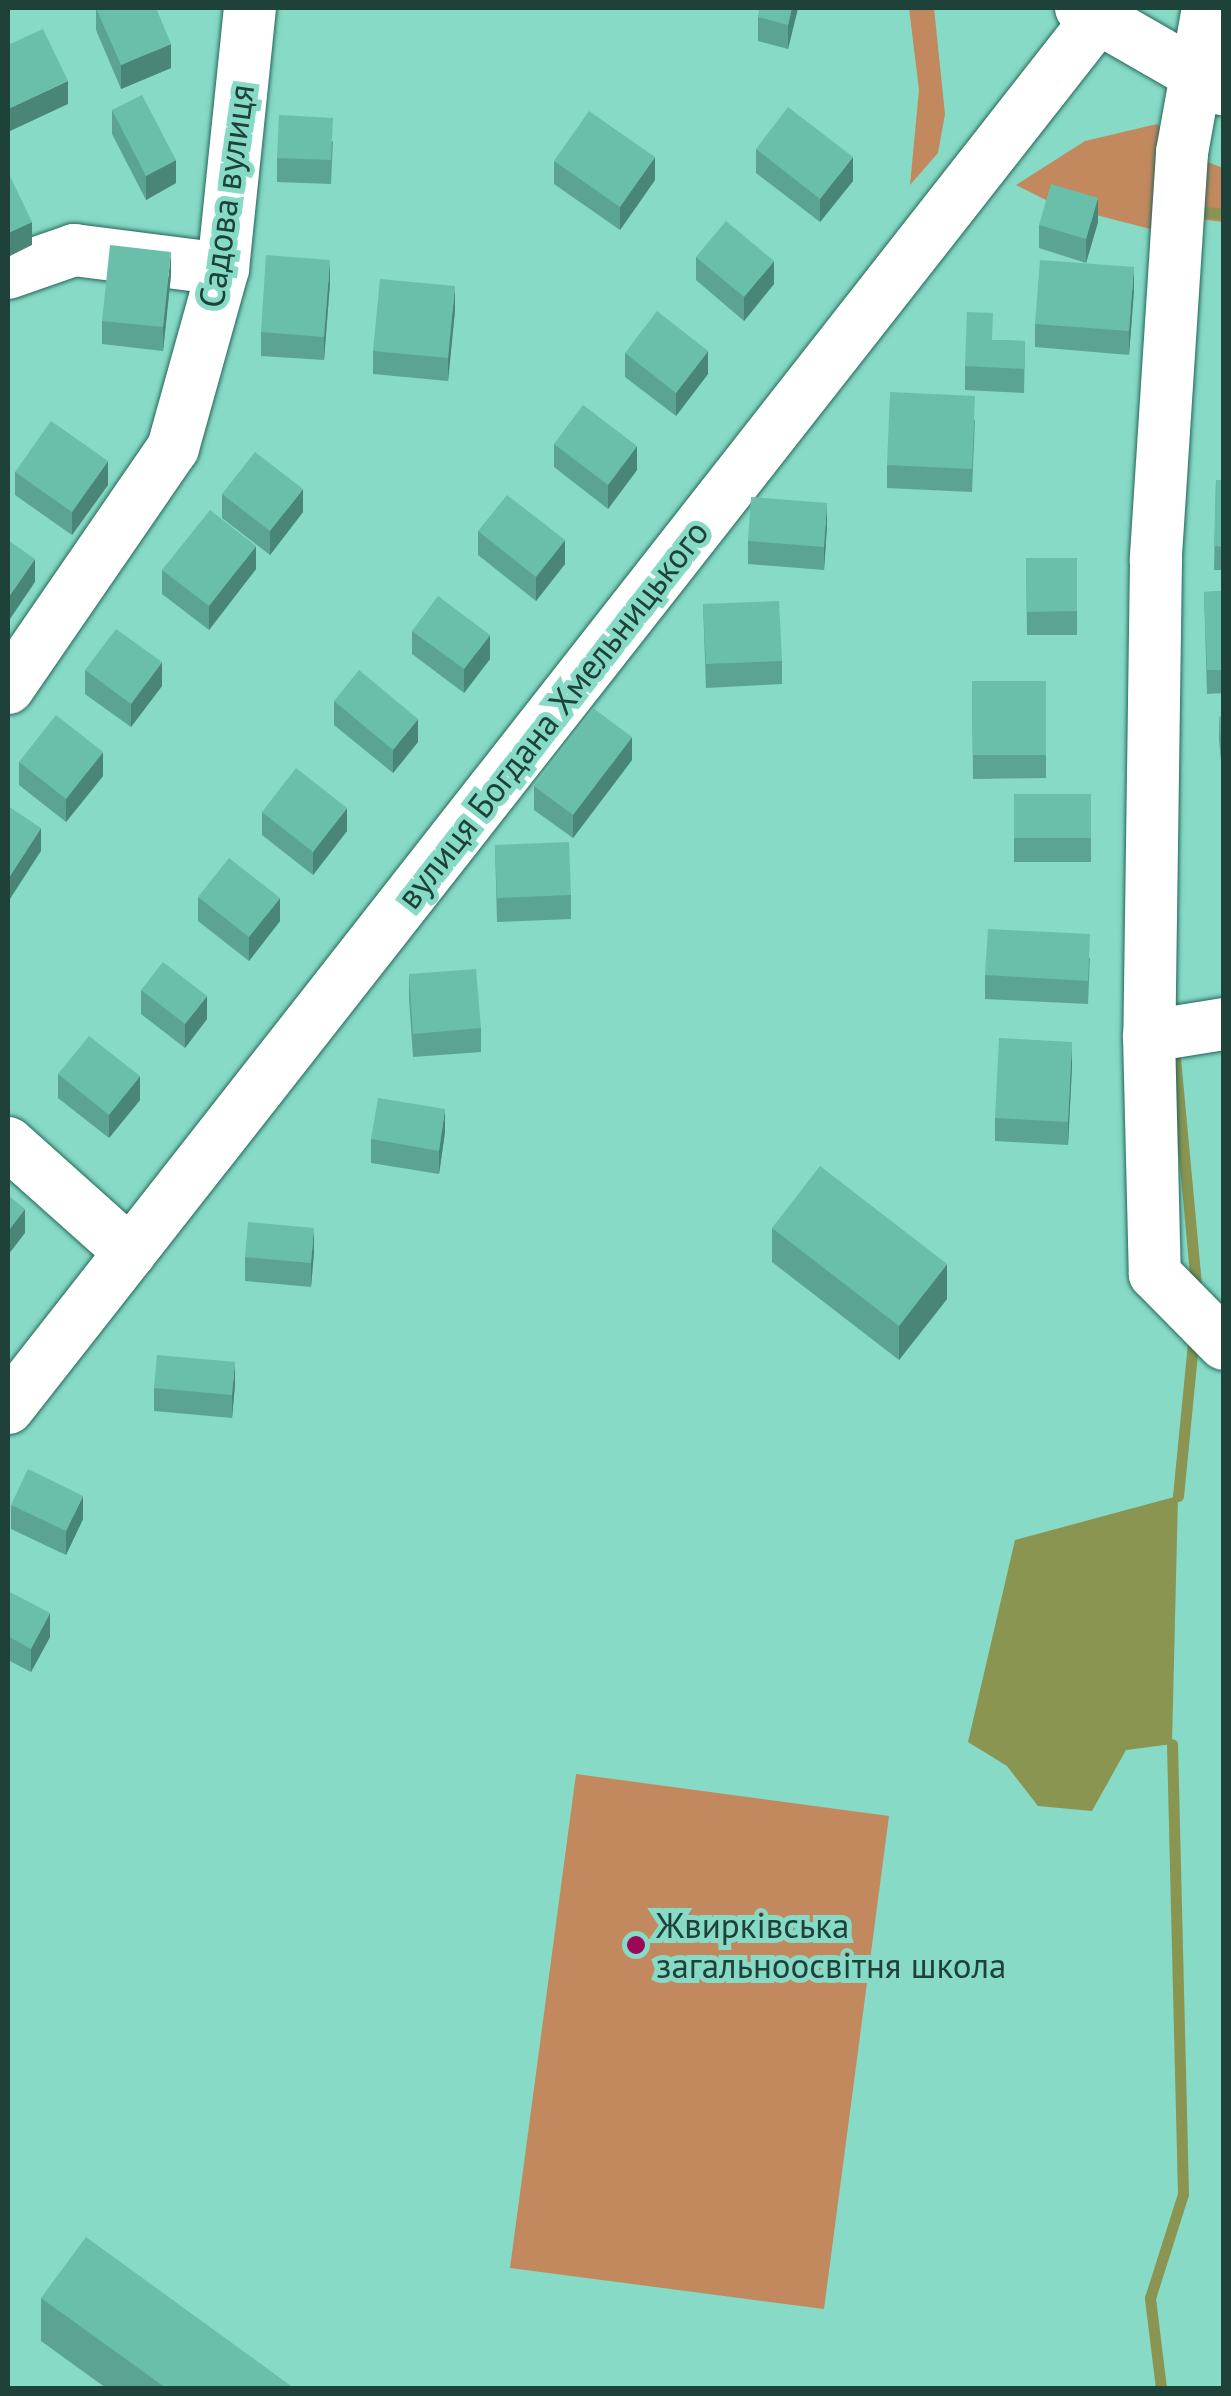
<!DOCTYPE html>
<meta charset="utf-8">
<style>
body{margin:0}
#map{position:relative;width:1231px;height:2396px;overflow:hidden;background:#86dac6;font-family:"PT Sans",sans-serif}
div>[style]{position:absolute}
.green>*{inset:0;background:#c2895f}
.water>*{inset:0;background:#899551}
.stream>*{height:11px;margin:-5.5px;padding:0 5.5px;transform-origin:5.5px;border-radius:5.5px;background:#899551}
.roads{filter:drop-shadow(0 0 2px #256659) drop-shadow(0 0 2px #256659)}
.minor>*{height:52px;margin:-26px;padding:0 26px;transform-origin:26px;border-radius:26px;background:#fff}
.wall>*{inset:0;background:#5ba493}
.shaded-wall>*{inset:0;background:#4a8678}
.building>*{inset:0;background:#6abfab}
.dots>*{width:28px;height:28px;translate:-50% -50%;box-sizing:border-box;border:5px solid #86dac6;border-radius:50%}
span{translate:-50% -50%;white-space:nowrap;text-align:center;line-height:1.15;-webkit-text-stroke:10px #86dac6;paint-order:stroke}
.street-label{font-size:35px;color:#1e423a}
.poi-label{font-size:35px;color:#1e423a}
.left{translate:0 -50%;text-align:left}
.frame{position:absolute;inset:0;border:10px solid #1e423a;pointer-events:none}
</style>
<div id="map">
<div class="green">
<i style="clip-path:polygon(909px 8px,934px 8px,945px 114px,938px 153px,910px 185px,919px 90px)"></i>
<i style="clip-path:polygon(1157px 124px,1164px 130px,1154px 230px,1054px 204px,1016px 185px,1085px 141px)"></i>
<i style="clip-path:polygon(1205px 161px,1223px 168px,1223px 222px,1190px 218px)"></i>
<i style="clip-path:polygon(576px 1774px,889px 1816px,824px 2309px,510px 2268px)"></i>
</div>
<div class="water">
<i style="clip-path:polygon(1178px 1496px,1172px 1744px,1126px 1750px,1092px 1811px,1038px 1806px,1007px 1766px,968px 1742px,1015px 1540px)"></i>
</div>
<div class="stream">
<i style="left:1192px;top:211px;width:32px;rotate:5deg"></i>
<i style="left:1175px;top:1058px;width:226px;rotate:84.7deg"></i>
<i style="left:1178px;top:1496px;width:155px;rotate:-84.4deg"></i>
<i style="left:1161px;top:2388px;width:91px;rotate:-97deg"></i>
<i style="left:1150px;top:2298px;width:109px;rotate:-72.4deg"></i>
<i style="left:1183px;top:2194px;width:450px;rotate:-91.4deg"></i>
</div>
<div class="roads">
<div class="minor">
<i style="left:1081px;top:8px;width:163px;rotate:29.9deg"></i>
<i style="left:1208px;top:8px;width:147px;rotate:100.2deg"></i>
<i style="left:1182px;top:153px;width:407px;rotate:93.7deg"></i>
<i style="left:1156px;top:559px;width:477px;rotate:90.8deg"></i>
<i style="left:1149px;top:1036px;width:238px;rotate:88.6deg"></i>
<i style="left:1155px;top:1274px;width:98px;rotate:45.4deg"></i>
<i style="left:8px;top:273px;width:70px;rotate:-19.2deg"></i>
<i style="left:74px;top:250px;width:150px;rotate:7.3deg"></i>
<i style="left:8px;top:688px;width:291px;rotate:-55.5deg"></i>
<i style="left:173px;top:448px;width:186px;rotate:-74.4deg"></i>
<i style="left:223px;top:269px;width:262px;rotate:-84.1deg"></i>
<i style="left:1149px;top:1036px;width:76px;rotate:-9.1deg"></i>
<i style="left:8px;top:1143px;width:164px;rotate:41.8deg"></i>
<i style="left:8px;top:1408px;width:1765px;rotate:-51.9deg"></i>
</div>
</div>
<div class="wall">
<i style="clip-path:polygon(96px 8px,171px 68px,121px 89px,96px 30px)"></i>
<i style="clip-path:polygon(760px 8px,798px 8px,788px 49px,758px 41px,758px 17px)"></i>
<i style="clip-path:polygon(112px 110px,176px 183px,146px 200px,112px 134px)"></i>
<i style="clip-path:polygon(333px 141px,331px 184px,277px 182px,277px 158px)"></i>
<i style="clip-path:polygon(756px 149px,853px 181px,820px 222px,756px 173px)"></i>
<i style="clip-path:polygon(554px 161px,655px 180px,620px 230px,554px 184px)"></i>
<i style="clip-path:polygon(1098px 222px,1086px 263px,1039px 248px,1039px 225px)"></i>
<i style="clip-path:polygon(696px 257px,774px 284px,744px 321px,696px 280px)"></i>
<i style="clip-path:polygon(171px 275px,163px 351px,102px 344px,102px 321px)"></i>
<i style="clip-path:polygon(330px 283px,324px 360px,261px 356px,261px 332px)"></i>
<i style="clip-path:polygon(1134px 290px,1129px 355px,1035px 347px,1035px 324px)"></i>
<i style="clip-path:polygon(455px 310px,448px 381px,373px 374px,373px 351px)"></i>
<i style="clip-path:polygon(993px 340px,1025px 341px,1024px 393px,965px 390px,965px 366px)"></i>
<i style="clip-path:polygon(625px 353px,708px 374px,676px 416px,625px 377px)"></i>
<i style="clip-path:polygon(975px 420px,972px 492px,887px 488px,887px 465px)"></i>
<i style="clip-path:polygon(554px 444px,637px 470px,608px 509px,554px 467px)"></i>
<i style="clip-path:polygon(15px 472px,108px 485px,72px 535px,15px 495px)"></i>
<i style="clip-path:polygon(1216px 480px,1224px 480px,1224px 570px,1214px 570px)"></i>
<i style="clip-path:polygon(222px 494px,303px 512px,270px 555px,222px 518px)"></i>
<i style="clip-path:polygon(827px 526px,824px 570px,748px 564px,748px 541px)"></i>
<i style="clip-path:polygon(478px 531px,565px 564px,536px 601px,478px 555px)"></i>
<i style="clip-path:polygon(1026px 558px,1077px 558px,1077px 635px,1027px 635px)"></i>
<i style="clip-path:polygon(256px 569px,209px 630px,162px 594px,162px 570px)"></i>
<i style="clip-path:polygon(1224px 591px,1224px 693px,1207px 694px,1204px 592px)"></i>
<i style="clip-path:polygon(703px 604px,782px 661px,782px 684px,706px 688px)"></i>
<i style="clip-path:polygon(412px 631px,490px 659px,464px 693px,412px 654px)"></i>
<i style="clip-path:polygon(85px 670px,162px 686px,131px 727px,85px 694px)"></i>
<i style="clip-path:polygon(972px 681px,1046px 681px,1046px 778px,973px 779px)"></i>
<i style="clip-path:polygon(334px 701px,418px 742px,393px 773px,334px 725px)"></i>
<i style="clip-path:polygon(1224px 716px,1224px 793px,1219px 740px,1219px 717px)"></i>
<i style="clip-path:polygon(632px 760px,573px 838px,534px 810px,534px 786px)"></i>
<i style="clip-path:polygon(19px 762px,103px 776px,66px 822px,19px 785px)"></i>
<i style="clip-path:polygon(1014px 794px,1091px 794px,1091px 862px,1014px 862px)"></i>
<i style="clip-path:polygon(262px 812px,347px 831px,313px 875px,262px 835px)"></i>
<i style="clip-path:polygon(495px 845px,571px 895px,571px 919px,497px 922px)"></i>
<i style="clip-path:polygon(198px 897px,280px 921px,249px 961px,198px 921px)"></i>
<i style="clip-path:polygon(1224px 898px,1224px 938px,1221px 922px,1221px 899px)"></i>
<i style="clip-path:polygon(1090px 958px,1088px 1004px,985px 999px,985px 975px)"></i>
<i style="clip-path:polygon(409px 974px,481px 1028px,481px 1052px,413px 1057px,409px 998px)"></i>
<i style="clip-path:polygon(141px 990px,207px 1019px,185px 1048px,141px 1014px)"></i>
<i style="clip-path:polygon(1072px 1066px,1068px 1145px,995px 1141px,995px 1118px)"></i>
<i style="clip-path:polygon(58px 1074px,140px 1100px,109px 1138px,58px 1098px)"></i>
<i style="clip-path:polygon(445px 1132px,439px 1174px,371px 1163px,371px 1139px)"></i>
<i style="clip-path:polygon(772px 1228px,947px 1299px,899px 1360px,772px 1262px)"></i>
<i style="clip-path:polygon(314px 1252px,311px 1287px,245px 1281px,245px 1257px)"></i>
<i style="clip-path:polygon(235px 1385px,232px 1418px,154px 1411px,154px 1388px)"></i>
<i style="clip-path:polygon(11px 1505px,83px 1519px,66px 1555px,11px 1529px)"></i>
<i style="clip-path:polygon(8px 1591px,50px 1637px,31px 1672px,8px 1660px)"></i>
<i style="clip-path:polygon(41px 2298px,294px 2388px,106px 2388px,41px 2341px)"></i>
</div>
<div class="shaded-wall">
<i style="clip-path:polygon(792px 8px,798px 8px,788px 49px,788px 25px)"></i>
<i style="clip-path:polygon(171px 44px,171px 68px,121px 89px,121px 65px)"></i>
<i style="clip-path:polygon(68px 81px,68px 104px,8px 132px,8px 109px)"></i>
<i style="clip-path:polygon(655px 157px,655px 180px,620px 230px,620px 207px)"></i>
<i style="clip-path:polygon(853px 157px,853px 181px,820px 222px,820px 199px)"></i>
<i style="clip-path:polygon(176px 160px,176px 183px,146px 200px,146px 176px)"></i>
<i style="clip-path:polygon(1098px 198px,1098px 222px,1086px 263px,1086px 239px)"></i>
<i style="clip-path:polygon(32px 222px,32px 245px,8px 257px,8px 233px)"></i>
<i style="clip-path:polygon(171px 252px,171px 275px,163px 351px,163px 327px)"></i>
<i style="clip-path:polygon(330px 260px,330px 283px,324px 360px,324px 337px)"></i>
<i style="clip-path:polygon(774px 261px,774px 284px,744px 321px,744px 297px)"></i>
<i style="clip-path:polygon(1134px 267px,1134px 290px,1129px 355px,1129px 331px)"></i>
<i style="clip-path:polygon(455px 286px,455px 310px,448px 381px,448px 358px)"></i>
<i style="clip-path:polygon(708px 351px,708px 374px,676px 416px,676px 393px)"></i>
<i style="clip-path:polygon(637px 446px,637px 470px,608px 509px,608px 485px)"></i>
<i style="clip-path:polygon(108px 461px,108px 485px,72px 535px,72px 512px)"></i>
<i style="clip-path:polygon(303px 489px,303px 512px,270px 555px,270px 531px)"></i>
<i style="clip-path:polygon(827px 503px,827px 526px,824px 570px,824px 547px)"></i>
<i style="clip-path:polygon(565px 540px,565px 564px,536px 601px,536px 577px)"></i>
<i style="clip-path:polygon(256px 546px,256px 569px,209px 630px,209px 606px)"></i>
<i style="clip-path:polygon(35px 559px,35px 582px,8px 622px,8px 598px)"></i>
<i style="clip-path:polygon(490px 635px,490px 659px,464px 693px,464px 669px)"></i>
<i style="clip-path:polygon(162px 662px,162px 686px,131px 727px,131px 704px)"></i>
<i style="clip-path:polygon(418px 719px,418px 742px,393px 773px,393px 750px)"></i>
<i style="clip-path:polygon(632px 737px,632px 760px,573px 838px,573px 815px)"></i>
<i style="clip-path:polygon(103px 752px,103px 776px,66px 822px,66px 799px)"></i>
<i style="clip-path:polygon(347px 808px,347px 831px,313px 875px,313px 852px)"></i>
<i style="clip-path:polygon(41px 828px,41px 851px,8px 902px,8px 879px)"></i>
<i style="clip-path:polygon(280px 898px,280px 921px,249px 961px,249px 937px)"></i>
<i style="clip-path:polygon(207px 996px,207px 1019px,185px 1048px,185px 1024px)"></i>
<i style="clip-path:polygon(1072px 1042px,1072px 1066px,1068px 1145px,1068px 1122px)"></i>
<i style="clip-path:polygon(140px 1076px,140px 1100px,109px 1138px,109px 1115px)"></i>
<i style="clip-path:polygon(445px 1109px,445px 1132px,439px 1174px,439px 1151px)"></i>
<i style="clip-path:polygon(25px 1209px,25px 1233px,8px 1255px,8px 1231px)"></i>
<i style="clip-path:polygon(314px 1228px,314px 1252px,311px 1287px,311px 1263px)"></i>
<i style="clip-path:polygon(947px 1264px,947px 1299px,899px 1360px,899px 1326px)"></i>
<i style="clip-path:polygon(235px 1362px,235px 1385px,232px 1418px,232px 1395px)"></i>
<i style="clip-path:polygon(83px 1496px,83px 1519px,66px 1555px,66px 1531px)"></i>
<i style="clip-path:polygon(50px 1613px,50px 1637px,31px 1672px,31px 1649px)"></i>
</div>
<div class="building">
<i style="clip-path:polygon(96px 8px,156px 8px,171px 44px,121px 65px)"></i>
<i style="clip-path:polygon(760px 8px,792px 8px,788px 25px,758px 17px)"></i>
<i style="clip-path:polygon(43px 29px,68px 81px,8px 109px,8px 45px)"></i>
<i style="clip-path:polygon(142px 95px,176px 160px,146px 176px,112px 110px)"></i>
<i style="clip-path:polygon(788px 107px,853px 157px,820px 199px,756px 149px)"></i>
<i style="clip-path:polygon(589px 111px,655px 157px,620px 207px,554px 161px)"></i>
<i style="clip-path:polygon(279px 115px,333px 118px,331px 160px,277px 158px)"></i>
<i style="clip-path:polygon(8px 172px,32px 222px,8px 233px)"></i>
<i style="clip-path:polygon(1051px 184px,1098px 198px,1086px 239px,1039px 225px)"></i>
<i style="clip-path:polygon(726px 221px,774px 261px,744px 297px,696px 257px)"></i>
<i style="clip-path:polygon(110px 245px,171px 252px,163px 327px,102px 321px)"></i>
<i style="clip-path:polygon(266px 255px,330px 260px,324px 337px,261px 332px)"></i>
<i style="clip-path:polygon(1040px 260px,1134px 267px,1129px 331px,1035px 324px)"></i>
<i style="clip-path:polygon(380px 279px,455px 286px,448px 358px,373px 351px)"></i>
<i style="clip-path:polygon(657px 311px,708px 351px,676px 393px,625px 353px)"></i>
<i style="clip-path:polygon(967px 312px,993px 313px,992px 340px,1025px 341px,1024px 369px,965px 366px)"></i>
<i style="clip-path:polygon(890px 392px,975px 396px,972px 469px,887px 465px)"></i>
<i style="clip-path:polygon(583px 405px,637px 446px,608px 485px,554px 444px)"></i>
<i style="clip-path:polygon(51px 421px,108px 461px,72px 512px,15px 472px)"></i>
<i style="clip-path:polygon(255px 452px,303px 489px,270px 531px,222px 494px)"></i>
<i style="clip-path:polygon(1216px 480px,1224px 480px,1224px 547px,1214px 546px)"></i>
<i style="clip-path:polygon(507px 495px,565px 540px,536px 577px,478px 531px)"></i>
<i style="clip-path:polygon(751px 497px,827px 503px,824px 547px,748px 541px)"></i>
<i style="clip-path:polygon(210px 510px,256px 546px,209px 606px,162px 570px)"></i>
<i style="clip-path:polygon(8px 540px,35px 559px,8px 598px)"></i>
<i style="clip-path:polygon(1026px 558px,1077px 558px,1077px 611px,1027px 612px)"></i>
<i style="clip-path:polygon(1224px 591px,1224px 670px,1207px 670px,1204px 592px)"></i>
<i style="clip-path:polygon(438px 596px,490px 635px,464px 669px,412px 631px)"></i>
<i style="clip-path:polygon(779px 601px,782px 661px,706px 664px,703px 604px)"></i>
<i style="clip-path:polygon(116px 629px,162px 662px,131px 704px,85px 670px)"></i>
<i style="clip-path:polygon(359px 670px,418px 719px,393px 750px,334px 701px)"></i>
<i style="clip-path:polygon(972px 681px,1046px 681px,1046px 755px,973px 755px)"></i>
<i style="clip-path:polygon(593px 708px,632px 737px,573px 815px,534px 786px)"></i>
<i style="clip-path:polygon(56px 715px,103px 752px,66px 799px,19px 762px)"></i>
<i style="clip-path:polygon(1224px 716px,1224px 770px,1219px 717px)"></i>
<i style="clip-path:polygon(296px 768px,347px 808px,313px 852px,262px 812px)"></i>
<i style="clip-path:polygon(1014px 794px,1091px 794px,1091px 838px,1014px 838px)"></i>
<i style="clip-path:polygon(8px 806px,41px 828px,8px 879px)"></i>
<i style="clip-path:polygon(569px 842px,571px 895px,497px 898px,495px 845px)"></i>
<i style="clip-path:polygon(229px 858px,280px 898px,249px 937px,198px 897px)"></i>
<i style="clip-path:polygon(988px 929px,1090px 934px,1088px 981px,985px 975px)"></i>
<i style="clip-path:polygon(163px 962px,207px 996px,185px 1024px,141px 990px)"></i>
<i style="clip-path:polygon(476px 969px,481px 1028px,413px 1034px,409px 974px)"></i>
<i style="clip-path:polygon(89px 1036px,140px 1076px,109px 1115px,58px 1074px)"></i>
<i style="clip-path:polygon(999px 1038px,1072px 1042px,1068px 1122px,995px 1118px)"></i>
<i style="clip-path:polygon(378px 1098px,445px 1109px,439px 1151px,371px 1139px)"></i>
<i style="clip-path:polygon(820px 1166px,947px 1264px,899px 1326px,772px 1228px)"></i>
<i style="clip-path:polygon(8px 1195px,25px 1209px,8px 1231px)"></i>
<i style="clip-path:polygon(248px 1222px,314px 1228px,311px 1263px,245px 1257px)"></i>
<i style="clip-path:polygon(157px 1355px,235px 1362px,232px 1395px,154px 1388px)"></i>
<i style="clip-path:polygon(28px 1469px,83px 1496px,66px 1531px,11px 1505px)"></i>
<i style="clip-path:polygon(8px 1591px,50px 1613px,31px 1649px,8px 1636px)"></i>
<i style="clip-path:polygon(86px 2237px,294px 2388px,166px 2388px,41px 2298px)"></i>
</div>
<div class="dots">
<i style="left:636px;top:1945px;background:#9b0857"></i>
</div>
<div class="street-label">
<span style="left:226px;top:196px;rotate:-82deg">Садова вулиця</span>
<span style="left:552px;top:714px;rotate:-52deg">вулиця Богдана Хмельницького</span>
</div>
<div class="poi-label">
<span class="left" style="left:656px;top:1945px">Жвирківська<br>загальноосвітня школа</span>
</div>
<div class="frame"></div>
</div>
